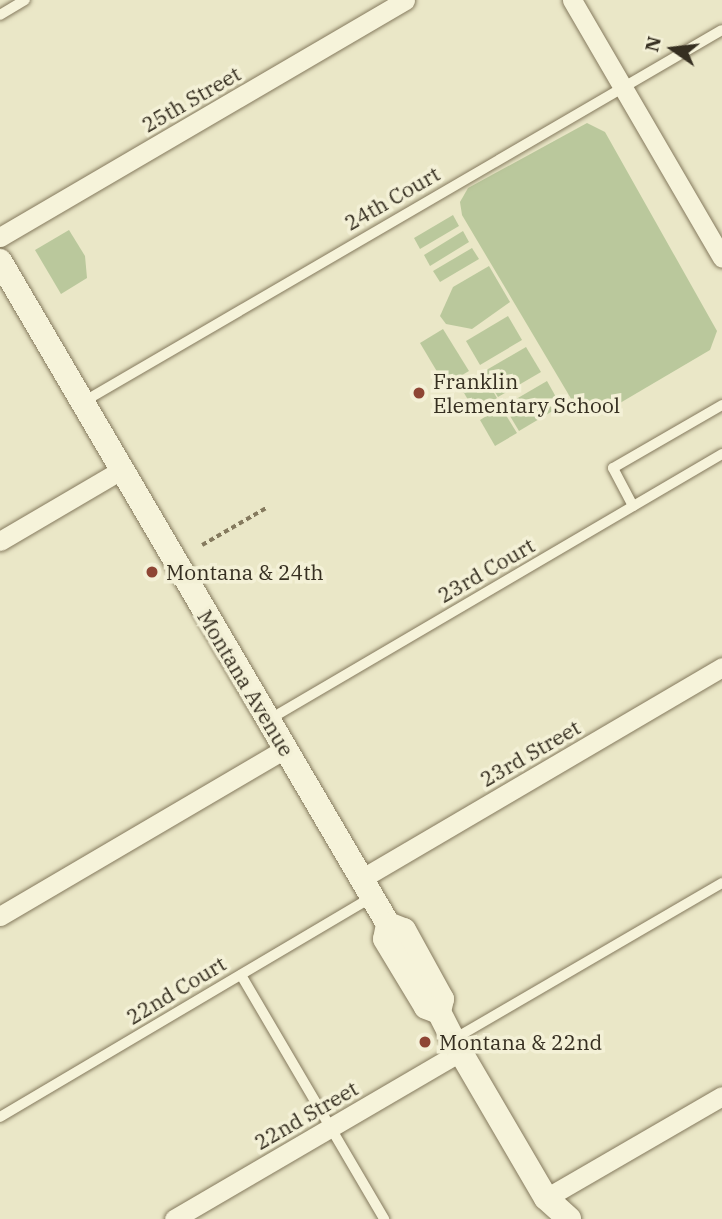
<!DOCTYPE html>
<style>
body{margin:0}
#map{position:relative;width:722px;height:1219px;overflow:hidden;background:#eae7c7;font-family:"IBM Plex Serif",serif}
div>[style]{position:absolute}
.green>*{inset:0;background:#bac89c}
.path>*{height:3.5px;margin-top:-1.75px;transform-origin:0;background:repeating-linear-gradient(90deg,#857a5e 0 5px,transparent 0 8.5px)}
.roads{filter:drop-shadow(0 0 2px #857a5e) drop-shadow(0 0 2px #857a5e)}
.service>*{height:10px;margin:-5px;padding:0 5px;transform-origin:5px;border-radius:5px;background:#f6f3da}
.minor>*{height:19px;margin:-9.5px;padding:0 9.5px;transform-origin:9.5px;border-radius:9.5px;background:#f6f3da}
.tertiary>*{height:24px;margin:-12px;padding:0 12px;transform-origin:12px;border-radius:12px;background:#f6f3da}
.dots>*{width:19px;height:19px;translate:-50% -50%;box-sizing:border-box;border:4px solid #f3f0d6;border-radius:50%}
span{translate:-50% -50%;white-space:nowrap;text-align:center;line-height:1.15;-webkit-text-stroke:7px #f3f0d6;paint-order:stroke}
.street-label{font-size:21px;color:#362f21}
.poi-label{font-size:21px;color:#362f21}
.left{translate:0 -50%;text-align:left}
.north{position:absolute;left:638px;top:14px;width:70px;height:70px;-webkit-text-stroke:5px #f3f0d6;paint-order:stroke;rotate:284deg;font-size:19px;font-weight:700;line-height:28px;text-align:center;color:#362f21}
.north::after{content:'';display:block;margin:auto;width:24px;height:32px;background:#362f21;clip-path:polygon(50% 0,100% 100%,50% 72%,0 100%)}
</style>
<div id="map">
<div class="green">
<i style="clip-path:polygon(587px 123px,605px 132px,717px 331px,710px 350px,603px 413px,589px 414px,573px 402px,462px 215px,460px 202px,468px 188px)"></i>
<i style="clip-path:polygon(453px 215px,459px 226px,420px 249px,414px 238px)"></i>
<i style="clip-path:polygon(69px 230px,85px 256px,87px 278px,61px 294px,35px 250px)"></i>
<i style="clip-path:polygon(463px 231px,469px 242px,430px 266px,424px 255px)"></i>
<i style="clip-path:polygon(472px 248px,479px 259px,440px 282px,433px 271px)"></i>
<i style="clip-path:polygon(489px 266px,510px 302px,472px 329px,446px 324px,440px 316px,453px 287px)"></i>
<i style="clip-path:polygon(508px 316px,522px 340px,480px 365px,466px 341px)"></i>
<i style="clip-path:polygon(443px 329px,469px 371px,445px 385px,420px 343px)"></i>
<i style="clip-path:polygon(526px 347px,541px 372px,498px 397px,483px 372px)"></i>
<i style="clip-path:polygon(482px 373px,497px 398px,475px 412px,460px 386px)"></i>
<i style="clip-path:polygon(547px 381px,561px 406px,519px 431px,504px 406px)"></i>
<i style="clip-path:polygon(501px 407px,517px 433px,495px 446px,480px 420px)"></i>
</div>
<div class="path">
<i style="left:202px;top:545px;width:74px;rotate:-30deg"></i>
</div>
<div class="roads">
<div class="service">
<i style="left:0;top:15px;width:29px;rotate:-31deg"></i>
<i style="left:83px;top:402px;width:739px;rotate:-30.21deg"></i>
<i style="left:633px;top:506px;width:43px;rotate:-117.8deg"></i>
<i style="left:613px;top:468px;width:126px;rotate:-30deg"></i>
<i style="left:270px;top:719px;width:524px;rotate:-30.38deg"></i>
<i style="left:241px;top:975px;width:283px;rotate:59.6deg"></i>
<i style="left:454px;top:1039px;width:310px;rotate:-30.2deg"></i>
<i style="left:0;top:1117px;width:430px;rotate:-30.6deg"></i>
</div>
<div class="minor">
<i style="left:572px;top:0;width:298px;rotate:59.8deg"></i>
<i style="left:0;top:237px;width:469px;rotate:-30.3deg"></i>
<i style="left:0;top:541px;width:140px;rotate:-30.4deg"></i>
<i style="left:361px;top:879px;width:419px;rotate:-30.4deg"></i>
<i style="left:0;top:916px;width:330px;rotate:-30.4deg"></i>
<i style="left:546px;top:1198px;width:203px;rotate:-30.1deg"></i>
<i style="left:174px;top:1219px;width:333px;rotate:-30.3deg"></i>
</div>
<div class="tertiary">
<i style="left:0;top:261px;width:768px;rotate:59.66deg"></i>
<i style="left:388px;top:924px;width:17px;rotate:21deg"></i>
<i style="left:404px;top:930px;width:79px;rotate:61.2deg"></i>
<i style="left:442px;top:999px;width:13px;rotate:103deg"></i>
<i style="left:439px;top:1012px;width:30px;rotate:63deg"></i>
<i style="left:453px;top:1039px;width:184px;rotate:59.7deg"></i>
<i style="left:546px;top:1198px;width:31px;rotate:42deg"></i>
<i style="left:388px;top:924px;width:15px;rotate:101deg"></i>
<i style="left:385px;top:939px;width:79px;rotate:58.9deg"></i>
<i style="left:426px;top:1007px;width:14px;rotate:21deg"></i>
</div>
</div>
<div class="dots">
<i style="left:419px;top:393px;background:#8e4534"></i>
<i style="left:152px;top:572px;background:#8e4534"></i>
<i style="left:425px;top:1042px;background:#8e4534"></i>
</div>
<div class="street-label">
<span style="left:191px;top:99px;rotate:-30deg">25th Street</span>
<span style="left:392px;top:198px;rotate:-30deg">24th Court</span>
<span style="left:486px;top:570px;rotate:-30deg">23rd Court</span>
<span style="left:246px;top:683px;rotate:59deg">Montana Avenue</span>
<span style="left:530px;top:753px;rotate:-30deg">23rd Street</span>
<span style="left:176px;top:990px;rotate:-31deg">22nd Court</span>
<span style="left:306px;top:1115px;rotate:-30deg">22nd Street</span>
</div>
<div class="poi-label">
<span class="left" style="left:433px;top:393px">Franklin<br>Elementary School</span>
<span class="left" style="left:166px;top:572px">Montana &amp; 24th</span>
<span class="left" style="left:439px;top:1042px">Montana &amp; 22nd</span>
</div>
<div class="north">N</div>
</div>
